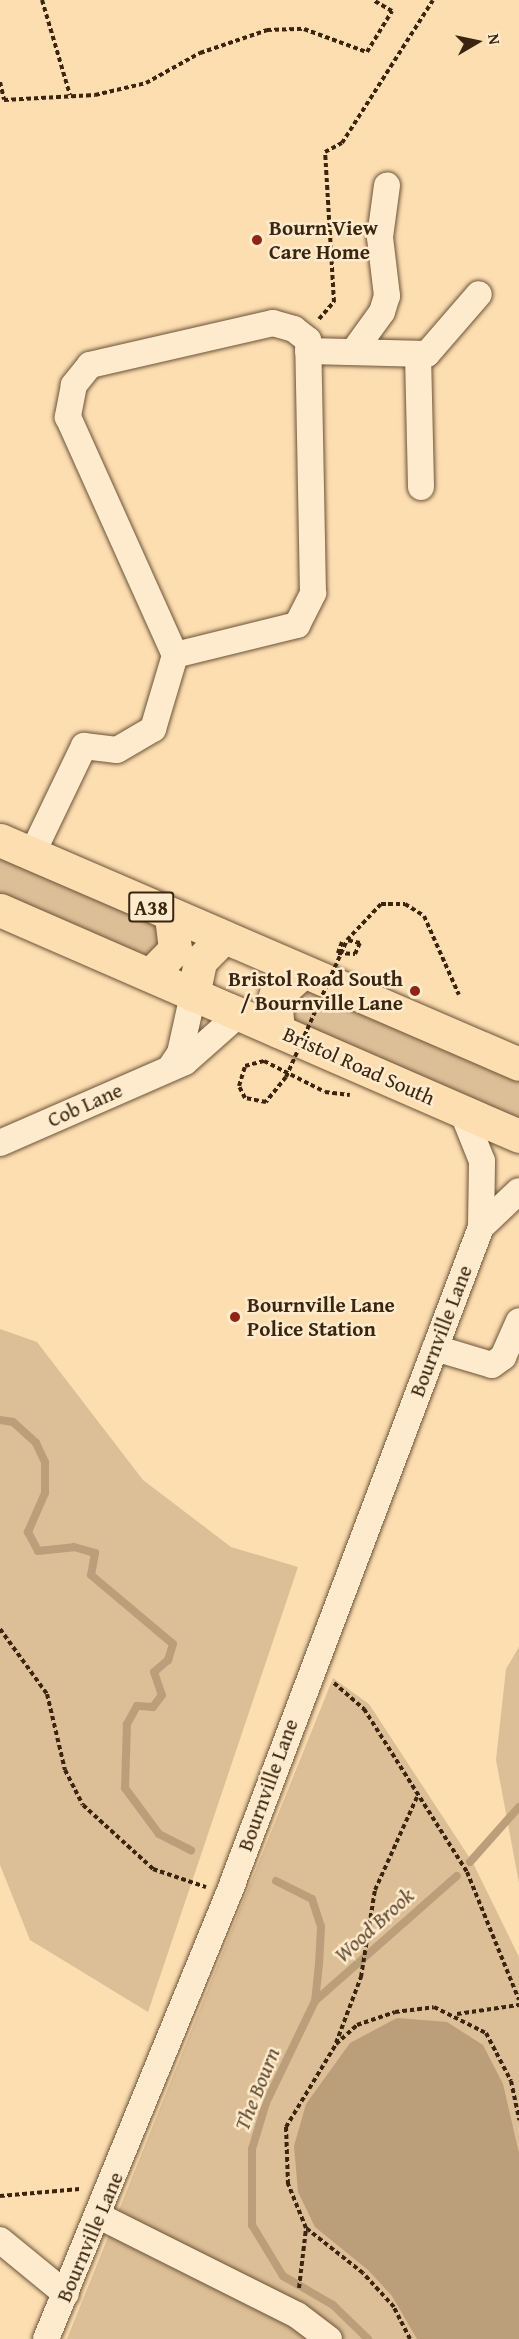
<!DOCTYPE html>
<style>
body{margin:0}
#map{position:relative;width:519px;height:2339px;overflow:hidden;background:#fddeb1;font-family:"Gentium Book Plus",serif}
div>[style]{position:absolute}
.green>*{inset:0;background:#dcbf96}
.water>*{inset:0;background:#bb9f7a}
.stream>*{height:8px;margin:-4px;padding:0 4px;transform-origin:4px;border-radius:4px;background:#bb9f7a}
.path>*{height:4px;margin-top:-2px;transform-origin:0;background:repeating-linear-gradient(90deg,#3b2510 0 4.5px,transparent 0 7.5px)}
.roads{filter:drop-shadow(0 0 2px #6c5338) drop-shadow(0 0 2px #6c5338)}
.minor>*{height:26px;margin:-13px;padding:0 13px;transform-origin:13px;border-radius:13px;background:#feeacc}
.highway>*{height:33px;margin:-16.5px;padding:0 16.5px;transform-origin:16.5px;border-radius:16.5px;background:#fddeb1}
.path-bridge>*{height:4px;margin-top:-2px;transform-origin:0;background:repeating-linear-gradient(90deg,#3b2510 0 4.5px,transparent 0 7.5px)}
.dots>*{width:16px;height:16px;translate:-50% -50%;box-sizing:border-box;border:3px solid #feeacc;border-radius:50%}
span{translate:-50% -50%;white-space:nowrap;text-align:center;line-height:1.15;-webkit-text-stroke:5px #feeacc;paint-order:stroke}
.shield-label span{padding:2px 4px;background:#feeacc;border:2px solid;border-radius:4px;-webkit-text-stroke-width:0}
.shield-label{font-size:20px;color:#3b2510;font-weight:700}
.poi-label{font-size:21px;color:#3b2510;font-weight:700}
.left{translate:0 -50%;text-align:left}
.right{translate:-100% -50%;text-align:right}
.street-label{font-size:21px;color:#3b2510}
.water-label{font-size:22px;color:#614a30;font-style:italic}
.north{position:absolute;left:447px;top:12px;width:60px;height:60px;-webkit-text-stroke:4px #feeacc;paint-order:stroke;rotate:81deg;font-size:16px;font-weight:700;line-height:24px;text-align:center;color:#3b2510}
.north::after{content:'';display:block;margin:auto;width:21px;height:27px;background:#3b2510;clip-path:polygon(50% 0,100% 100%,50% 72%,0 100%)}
</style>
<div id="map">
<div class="green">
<i style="clip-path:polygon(0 857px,154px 923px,160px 938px,155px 951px,140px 961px,0 901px)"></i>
<i style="clip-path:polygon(307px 990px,519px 1080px,519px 1120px,290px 1018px,287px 999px)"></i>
<i style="clip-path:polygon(0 1329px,37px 1342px,143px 1480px,231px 1547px,298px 1567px,148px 2012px,30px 1940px,0 1865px)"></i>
<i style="clip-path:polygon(519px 1647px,519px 1883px,496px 1760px,506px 1669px)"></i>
<i style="clip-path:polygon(333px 1678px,369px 1704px,473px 1863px,519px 1957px,519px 2339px,67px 2339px)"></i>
</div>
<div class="water">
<i style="clip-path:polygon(397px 2018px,447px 2022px,483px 2045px,503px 2084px,519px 2153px,519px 2339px,417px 2339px,392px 2296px,368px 2270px,315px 2227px,298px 2192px,294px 2146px,306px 2104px,350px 2043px)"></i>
</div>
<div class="stream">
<i style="left:0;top:1420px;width:13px;rotate:9deg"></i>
<i style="left:13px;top:1422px;width:31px;rotate:42deg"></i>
<i style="left:36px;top:1443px;width:21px;rotate:65deg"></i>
<i style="left:45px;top:1462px;width:31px;rotate:90deg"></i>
<i style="left:45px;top:1493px;width:43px;rotate:113.6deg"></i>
<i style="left:28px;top:1532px;width:21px;rotate:62deg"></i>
<i style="left:38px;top:1551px;width:36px;rotate:-6deg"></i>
<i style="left:74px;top:1547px;width:22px;rotate:16deg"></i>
<i style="left:95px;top:1553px;width:22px;rotate:100deg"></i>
<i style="left:91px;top:1575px;width:107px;rotate:40.1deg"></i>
<i style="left:173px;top:1644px;width:17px;rotate:107deg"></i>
<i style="left:168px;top:1660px;width:18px;rotate:139deg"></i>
<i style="left:154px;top:1672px;width:24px;rotate:71deg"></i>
<i style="left:162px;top:1695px;width:15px;rotate:127deg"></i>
<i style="left:153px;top:1707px;width:16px;rotate:-176deg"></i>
<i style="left:137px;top:1706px;width:21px;rotate:119deg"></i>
<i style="left:127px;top:1724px;width:64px;rotate:91.8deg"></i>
<i style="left:125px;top:1788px;width:57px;rotate:53.5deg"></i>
<i style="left:159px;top:1834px;width:36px;rotate:27deg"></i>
<i style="left:470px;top:1862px;width:74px;rotate:-48.3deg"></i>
<i style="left:276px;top:1881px;width:40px;rotate:26.6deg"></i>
<i style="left:312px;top:1899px;width:29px;rotate:72deg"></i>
<i style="left:321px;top:1927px;width:37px;rotate:93deg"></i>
<i style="left:319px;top:1964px;width:37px;rotate:96deg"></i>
<i style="left:315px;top:2001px;width:113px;rotate:115.7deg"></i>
<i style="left:266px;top:2103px;width:48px;rotate:106.9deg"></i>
<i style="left:252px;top:2149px;width:76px;rotate:90deg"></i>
<i style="left:252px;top:2225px;width:60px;rotate:58.7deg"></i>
<i style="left:283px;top:2276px;width:58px;rotate:30.1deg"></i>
<i style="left:333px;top:2305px;width:49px;rotate:44.2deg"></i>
<i style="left:315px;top:2001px;width:189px;rotate:-41.4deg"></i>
</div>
<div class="path">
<i style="left:42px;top:0;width:99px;rotate:73.6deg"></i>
<i style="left:0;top:82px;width:18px;rotate:77deg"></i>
<i style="left:4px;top:100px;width:91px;rotate:-3.1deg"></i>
<i style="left:95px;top:95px;width:52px;rotate:-13.2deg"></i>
<i style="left:146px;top:83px;width:62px;rotate:-29.1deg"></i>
<i style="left:200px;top:53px;width:71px;rotate:-18.9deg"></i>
<i style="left:267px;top:30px;width:37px;rotate:-2deg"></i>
<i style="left:304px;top:29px;width:67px;rotate:20.1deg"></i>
<i style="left:367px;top:52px;width:48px;rotate:-58.6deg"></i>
<i style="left:392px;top:11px;width:22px;rotate:-150deg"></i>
<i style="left:319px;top:319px;width:23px;rotate:-49deg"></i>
<i style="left:334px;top:302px;width:150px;rotate:-93.4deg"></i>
<i style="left:325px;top:152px;width:19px;rotate:-28deg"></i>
<i style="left:342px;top:143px;width:169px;rotate:-57.5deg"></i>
<i style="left:342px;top:942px;width:12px;rotate:110deg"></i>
<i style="left:338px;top:953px;width:17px;rotate:3deg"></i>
<i style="left:355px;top:954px;width:12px;rotate:-66deg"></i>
<i style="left:360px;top:943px;width:13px;rotate:-167deg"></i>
<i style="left:286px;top:1077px;width:32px;rotate:129deg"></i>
<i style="left:266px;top:1102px;width:21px;rotate:-169deg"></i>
<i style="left:245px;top:1098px;width:13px;rotate:-117deg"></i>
<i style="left:239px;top:1086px;width:21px;rotate:-73deg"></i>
<i style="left:245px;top:1066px;width:20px;rotate:-15deg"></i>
<i style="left:264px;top:1061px;width:68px;rotate:26.9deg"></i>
<i style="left:325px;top:1092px;width:25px;rotate:7deg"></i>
<i style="left:0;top:1629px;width:80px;rotate:54.1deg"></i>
<i style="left:47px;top:1694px;width:78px;rotate:76.7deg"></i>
<i style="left:65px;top:1770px;width:39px;rotate:63deg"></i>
<i style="left:83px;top:1805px;width:95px;rotate:42.4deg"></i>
<i style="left:153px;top:1869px;width:56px;rotate:18.8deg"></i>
<i style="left:334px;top:1683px;width:40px;rotate:41deg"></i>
<i style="left:364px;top:1709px;width:193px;rotate:57.7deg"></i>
<i style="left:467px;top:1872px;width:138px;rotate:67.9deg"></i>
<i style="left:457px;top:2014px;width:63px;rotate:-8.3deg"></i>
<i style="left:336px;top:2043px;width:71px;rotate:-69.3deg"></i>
<i style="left:361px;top:1977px;width:88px;rotate:-80.9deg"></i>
<i style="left:375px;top:1890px;width:102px;rotate:-65.7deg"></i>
<i style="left:0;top:2196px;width:80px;rotate:-5deg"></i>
<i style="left:299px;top:2288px;width:60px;rotate:-83.3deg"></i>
<i style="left:410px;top:2339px;width:36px;rotate:-117deg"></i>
<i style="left:394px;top:2307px;width:46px;rotate:-132.4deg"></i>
<i style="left:363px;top:2273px;width:73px;rotate:-141.7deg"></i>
<i style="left:306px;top:2228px;width:48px;rotate:-112.2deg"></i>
<i style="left:288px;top:2184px;width:57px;rotate:-92deg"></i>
<i style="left:286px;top:2127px;width:97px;rotate:-58.9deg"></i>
<i style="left:336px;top:2044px;width:28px;rotate:-42deg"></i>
<i style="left:357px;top:2025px;width:40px;rotate:-18.9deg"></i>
<i style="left:395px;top:2012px;width:39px;rotate:-7deg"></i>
<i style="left:434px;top:2007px;width:58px;rotate:26.6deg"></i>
<i style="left:486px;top:2033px;width:54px;rotate:62.5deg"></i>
<i style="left:511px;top:2081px;width:40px;rotate:78deg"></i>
</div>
<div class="roads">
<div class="minor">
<i style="left:308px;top:351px;width:119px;rotate:1.4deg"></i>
<i style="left:427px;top:354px;width:79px;rotate:-49.1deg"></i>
<i style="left:353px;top:352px;width:49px;rotate:-54.1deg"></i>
<i style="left:382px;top:312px;width:17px;rotate:-73deg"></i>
<i style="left:387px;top:296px;width:59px;rotate:-96.8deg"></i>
<i style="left:380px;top:237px;width:52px;rotate:-82.3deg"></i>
<i style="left:418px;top:354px;width:133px;rotate:88.7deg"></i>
<i style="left:32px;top:854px;width:120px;rotate:-64.3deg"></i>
<i style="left:84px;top:746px;width:33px;rotate:7deg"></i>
<i style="left:117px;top:750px;width:42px;rotate:-30.3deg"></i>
<i style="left:153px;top:729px;width:77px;rotate:-73.4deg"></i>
<i style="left:175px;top:655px;width:126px;rotate:-13.8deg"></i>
<i style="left:297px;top:625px;width:36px;rotate:-63deg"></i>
<i style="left:313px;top:593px;width:253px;rotate:-91.1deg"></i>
<i style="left:308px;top:340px;width:18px;rotate:-142deg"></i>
<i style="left:294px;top:329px;width:22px;rotate:-164deg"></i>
<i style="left:273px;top:323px;width:188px;rotate:167.1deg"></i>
<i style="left:90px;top:365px;width:26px;rotate:129deg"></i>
<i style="left:74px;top:385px;width:33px;rotate:101deg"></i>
<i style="left:68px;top:417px;width:261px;rotate:65.8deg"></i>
<i style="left:170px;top:1068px;width:18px;rotate:-56deg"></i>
<i style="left:180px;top:1053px;width:59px;rotate:-77.4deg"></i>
<i style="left:0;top:1143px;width:202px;rotate:-23.6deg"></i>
<i style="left:185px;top:1062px;width:72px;rotate:-41.6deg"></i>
<i style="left:481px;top:1227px;width:52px;rotate:-43.5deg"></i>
<i style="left:435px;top:1348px;width:59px;rotate:16.6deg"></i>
<i style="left:492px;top:1365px;width:14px;rotate:-36deg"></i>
<i style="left:503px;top:1357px;width:39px;rotate:-66deg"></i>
<i style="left:99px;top:2216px;width:221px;rotate:26.6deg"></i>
<i style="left:297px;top:2315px;width:40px;rotate:37deg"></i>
<i style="left:0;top:2240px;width:85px;rotate:39.3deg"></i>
<i style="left:46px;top:2339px;width:494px;rotate:-67.7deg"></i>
<i style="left:233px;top:1882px;width:700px;rotate:-69.26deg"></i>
<i style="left:481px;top:1227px;width:66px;rotate:-89.1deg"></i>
<i style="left:482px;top:1161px;width:54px;rotate:-111.8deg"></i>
</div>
<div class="highway">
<i style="left:0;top:840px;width:565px;rotate:23.34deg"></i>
<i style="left:0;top:910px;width:566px;rotate:23.53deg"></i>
<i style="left:150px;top:975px;width:36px;rotate:-46deg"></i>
<i style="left:175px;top:949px;width:33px;rotate:-97deg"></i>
<i style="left:193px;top:995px;width:35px;rotate:-78deg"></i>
<i style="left:200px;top:961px;width:33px;rotate:-45deg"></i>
<i style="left:278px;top:1031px;width:35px;rotate:-95deg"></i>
<i style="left:275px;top:996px;width:37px;rotate:-41deg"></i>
</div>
</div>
<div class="path-bridge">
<i style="left:286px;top:1077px;width:150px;rotate:-66deg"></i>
<i style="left:347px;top:940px;width:50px;rotate:-46.6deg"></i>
<i style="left:381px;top:904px;width:24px"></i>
<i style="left:405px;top:904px;width:22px;rotate:32deg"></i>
<i style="left:424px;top:916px;width:86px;rotate:66.1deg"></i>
</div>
<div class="dots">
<i style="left:257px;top:240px;background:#8f2418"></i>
<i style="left:415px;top:991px;background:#8f2418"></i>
<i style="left:235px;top:1317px;background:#8f2418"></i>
</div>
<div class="shield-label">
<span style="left:151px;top:907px">A38</span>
</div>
<div class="poi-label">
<span class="left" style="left:269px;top:240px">Bourn View<br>Care Home</span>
<span class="right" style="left:403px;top:991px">Bristol Road South<br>/ Bournville Lane</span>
<span class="left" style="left:247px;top:1317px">Bournville Lane<br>Police Station</span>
</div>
<div class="street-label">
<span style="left:359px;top:1066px;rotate:24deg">Bristol Road South</span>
<span style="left:85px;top:1105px;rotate:-24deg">Cob Lane</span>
<span style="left:441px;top:1331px;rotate:-69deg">Bournville Lane</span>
<span style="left:268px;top:1785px;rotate:-70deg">Bournville Lane</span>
<span style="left:90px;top:2237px;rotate:-67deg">Bournville Lane</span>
</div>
<div class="water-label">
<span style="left:374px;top:1925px;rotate:-42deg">Wood Brook</span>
<span style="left:257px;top:2089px;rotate:-68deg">The Bourn</span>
</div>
<div class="north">N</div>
</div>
